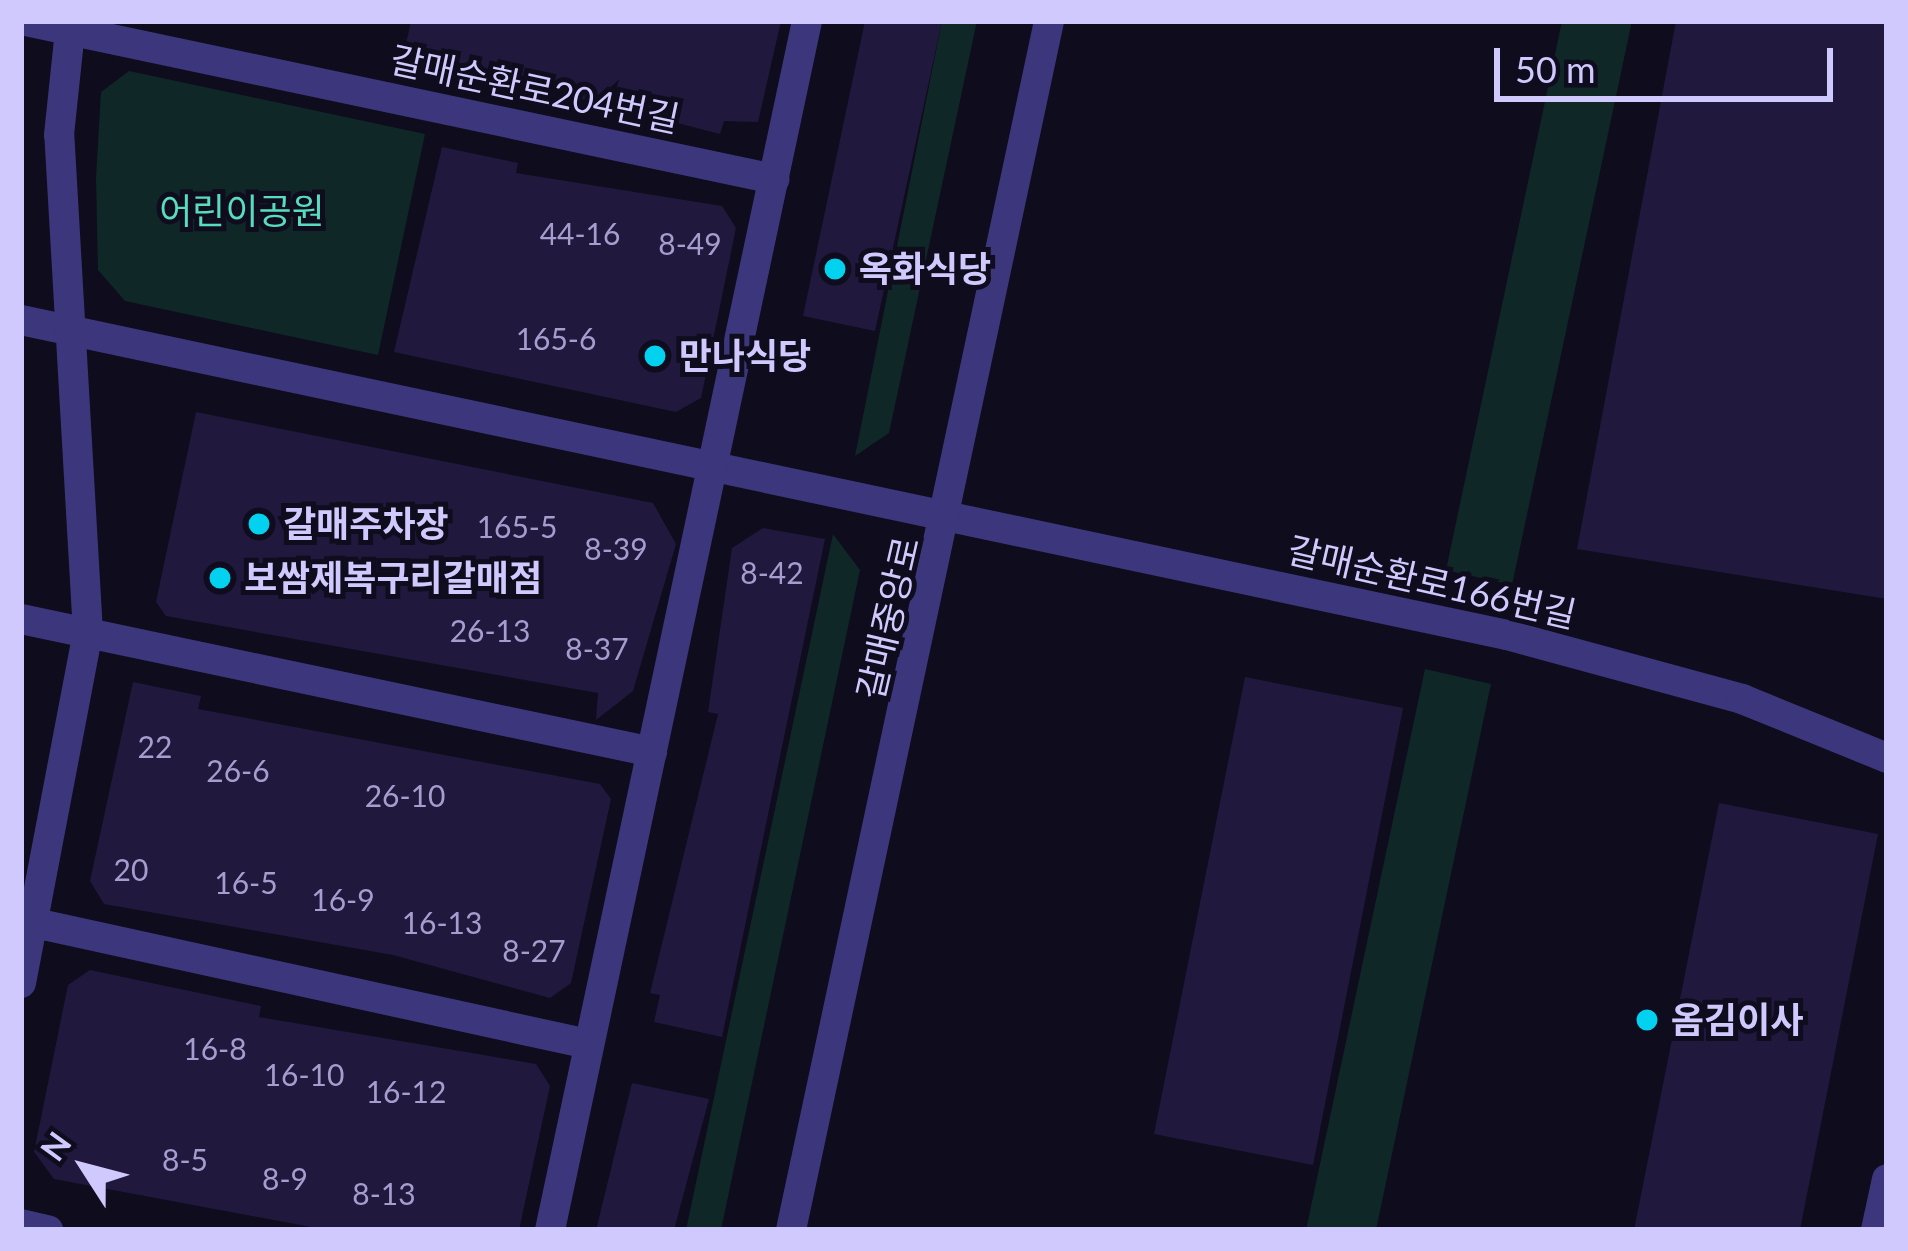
<!DOCTYPE html>
<meta charset="utf-8">
<style>
body{margin:0}
#map{position:relative;width:1908px;height:1251px;overflow:hidden;background:#0f0c1d;font-family:Lato,"Noto Sans KR",sans-serif}
div>[style]{position:absolute}
.green>*{inset:0;background:#0f2727}
.building>*{inset:0;background:#21183e}
.minor>*{height:30px;margin:-15px;padding:0 15px;transform-origin:15px;border-radius:15px;background:#3c377c}
.tertiary>*{height:30px;margin:-15px;padding:0 15px;transform-origin:15px;border-radius:15px;background:#3c377c}
.dots>*{width:33px;height:33px;translate:-50% -50%;box-sizing:border-box;border:6px solid #0f0c1d;border-radius:50%}
span{translate:-50% -50%;white-space:nowrap;text-align:center;line-height:1.15;-webkit-text-stroke:10px #0f0c1d;paint-order:stroke}
.number-label{font-size:30px;color:#a49dce}
.number-label span{-webkit-text-stroke-width:0}
.street-label{font-size:36px;color:#d0c9fe}
.park-label{font-size:36px;color:#57dcbf}
.poi-label{font-size:36px;color:#d0c9fe;font-weight:700}
.left{translate:0 -50%;text-align:left}
.frame{position:absolute;inset:0;border:24px solid #d0c9fe;pointer-events:none}
.north{position:absolute;left:24px;top:1107px;width:120px;height:120px;-webkit-text-stroke:9px #0f0c1d;paint-order:stroke;rotate:306deg;font-size:33px;font-weight:700;line-height:48px;text-align:center;color:#d0c9fe}
.north::after{content:'';display:block;margin:auto;width:42px;height:54px;background:#d0c9fe;clip-path:polygon(50% 0,100% 100%,50% 72%,0 100%)}
.scale{position:absolute;left:1494px;top:48px;width:339px;height:54px;box-sizing:border-box;border:6px solid #d0c9fe;border-top:0;padding-left:15px;font-size:36px;line-height:42px;white-space:nowrap;color:#d0c9fe;-webkit-text-stroke:9px #0f0c1d;paint-order:stroke}
</style>
<div id="map">
<div class="green">
<i style="clip-path:polygon(942px 21px,977px 21px,889px 433px,855px 456px)"></i>
<i style="clip-path:polygon(1562px 21px,1632px 21px,1512px 585px,1446px 570px)"></i>
<i style="clip-path:polygon(129px 71px,425px 134px,378px 355px,125px 301px,98px 270px,96px 178px,101px 92px)"></i>
<i style="clip-path:polygon(833px 534px,860px 570px,721px 1230px,686px 1230px)"></i>
<i style="clip-path:polygon(1425px 669px,1491px 684px,1376px 1230px,1306px 1230px)"></i>
</div>
<div class="building">
<i style="clip-path:polygon(411px 21px,781px 21px,758px 122px,724px 121px,720px 134px,404px 53px)"></i>
<i style="clip-path:polygon(865px 21px,942px 21px,875px 331px,803px 316px)"></i>
<i style="clip-path:polygon(1676px 21px,1887px 21px,1887px 599px,1577px 549px)"></i>
<i style="clip-path:polygon(442px 147px,518px 163px,516px 173px,722px 206px,736px 228px,701px 398px,676px 412px,394px 352px)"></i>
<i style="clip-path:polygon(196px 412px,653px 503px,676px 544px,633px 691px,596px 720px,598px 693px,166px 616px,156px 602px)"></i>
<i style="clip-path:polygon(763px 528px,825px 539px,722px 1037px,654px 1022px,660px 995px,650px 993px,718px 714px,708px 712px,732px 548px)"></i>
<i style="clip-path:polygon(1245px 677px,1403px 708px,1313px 1165px,1154px 1134px)"></i>
<i style="clip-path:polygon(133px 682px,201px 696px,198px 709px,600px 784px,611px 799px,571px 983px,550px 998px,393px 955px,104px 904px,90px 881px)"></i>
<i style="clip-path:polygon(1719px 803px,1878px 834px,1800px 1230px,1634px 1230px)"></i>
<i style="clip-path:polygon(90px 970px,261px 1006px,259px 1017px,536px 1064px,550px 1086px,519px 1230px,327px 1230px,54px 1179px,34px 1152px,68px 985px)"></i>
<i style="clip-path:polygon(632px 1083px,709px 1099px,674px 1230px,596px 1230px)"></i>
</div>
<div class="minor">
<i style="left:26px;top:21px;width:765px;rotate:11.93deg"></i>
<i style="left:21px;top:320px;width:1519px;rotate:11.97deg"></i>
<i style="left:1507px;top:635px;width:244px;rotate:15.2deg"></i>
<i style="left:1742px;top:699px;width:157px;rotate:22.1deg"></i>
<i style="left:21px;top:619px;width:645px;rotate:11.9deg"></i>
<i style="left:21px;top:920px;width:580px;rotate:12.34deg"></i>
<i style="left:21px;top:1224px;width:28px;rotate:13deg"></i>
<i style="left:550px;top:1230px;width:1236px;rotate:-78deg"></i>
<i style="left:1876px;top:1230px;width:52px;rotate:-77.8deg"></i>
</div>
<div class="tertiary">
<i style="left:21px;top:983px;width:356px;rotate:-79.2deg"></i>
<i style="left:88px;top:633px;width:499px;rotate:-93.3deg"></i>
<i style="left:59px;top:135px;width:115px;rotate:-84deg"></i>
<i style="left:791px;top:1230px;width:1236px;rotate:-77.95deg"></i>
</div>
<div class="dots">
<i style="left:835px;top:269px;background:#03d1f0"></i>
<i style="left:655px;top:356px;background:#03d1f0"></i>
<i style="left:259px;top:524px;background:#03d1f0"></i>
<i style="left:220px;top:578px;background:#03d1f0"></i>
<i style="left:1647px;top:1020px;background:#03d1f0"></i>
</div>
<div class="number-label">
<span style="left:580px;top:233px">44-16</span>
<span style="left:690px;top:243px">8-49</span>
<span style="left:556px;top:338px">165-6</span>
<span style="left:517px;top:526px">165-5</span>
<span style="left:616px;top:548px">8-39</span>
<span style="left:772px;top:572px">8-42</span>
<span style="left:490px;top:630px">26-13</span>
<span style="left:597px;top:648px">8-37</span>
<span style="left:155px;top:746px">22</span>
<span style="left:238px;top:770px">26-6</span>
<span style="left:405px;top:795px">26-10</span>
<span style="left:131px;top:869px">20</span>
<span style="left:246px;top:882px">16-5</span>
<span style="left:343px;top:899px">16-9</span>
<span style="left:442px;top:922px">16-13</span>
<span style="left:534px;top:950px">8-27</span>
<span style="left:215px;top:1048px">16-8</span>
<span style="left:304px;top:1074px">16-10</span>
<span style="left:406px;top:1091px">16-12</span>
<span style="left:185px;top:1159px">8-5</span>
<span style="left:285px;top:1178px">8-9</span>
<span style="left:384px;top:1193px">8-13</span>
</div>
<div class="street-label">
<span style="left:535px;top:89px;rotate:12deg">갈매순환로204번길</span>
<span style="left:1432px;top:582px;rotate:13deg">갈매순환로166번길</span>
<span style="left:888px;top:618px;rotate:-77deg">갈매중앙로</span>
</div>
<div class="park-label">
<span style="left:242px;top:211px">어린이공원</span>
</div>
<div class="poi-label">
<span class="left" style="left:859px;top:269px">옥화식당</span>
<span class="left" style="left:679px;top:356px">만나식당</span>
<span class="left" style="left:283px;top:524px">갈매주차장</span>
<span class="left" style="left:244px;top:578px">보쌈제복구리갈매점</span>
<span class="left" style="left:1671px;top:1020px">옴김이사</span>
</div>
<div class="frame"></div>
<div class="north">N</div>
<div class="scale">50 m</div>
</div>
